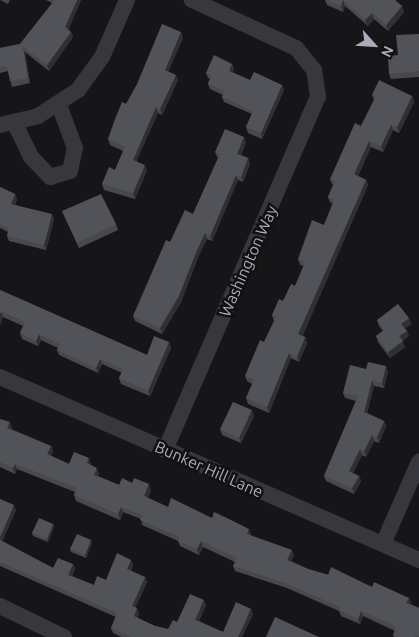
<!DOCTYPE html>
<style>
body{margin:0}
#map{position:relative;width:419px;height:637px;overflow:hidden;background:#161618;font-family:Ubuntu,sans-serif}
div>[style]{position:absolute}
.minor>*{height:16px;margin:-8px;padding:0 8px;transform-origin:8px;border-radius:8px;background:#37383d}
.wall>*{inset:0;background:#47494d}
.shaded-wall>*{inset:0;background:#2f3033}
.building>*{inset:0;background:#525359}
span{translate:-50% -50%;white-space:nowrap;text-align:center;line-height:1.15;-webkit-text-stroke:5px #111113;paint-order:stroke}
.street-label{font-size:16px;color:#a8adb8}
.north{position:absolute;left:349px;top:20px;width:50px;height:50px;-webkit-text-stroke:4px #111113;paint-order:stroke;rotate:116deg;font-size:14px;font-weight:700;line-height:20px;text-align:center;color:#a8adb8}
.north::after{content:'';display:block;margin:auto;width:18px;height:22px;background:#a8adb8;clip-path:polygon(50% 0,100% 100%,50% 72%,0 100%)}
</style>
<div id="map">
<div class="minor">
<i style="left:15px;top:124px;width:37px;rotate:64deg"></i>
<i style="left:31px;top:157px;width:28px;rotate:46deg"></i>
<i style="left:50px;top:177px;width:21px;rotate:-17deg"></i>
<i style="left:70px;top:171px;width:24px;rotate:-78deg"></i>
<i style="left:75px;top:148px;width:46px;rotate:-110.4deg"></i>
<i style="left:0;top:125px;width:39px;rotate:-13deg"></i>
<i style="left:38px;top:116px;width:48px;rotate:-33deg"></i>
<i style="left:78px;top:90px;width:41px;rotate:-54deg"></i>
<i style="left:102px;top:57px;width:62px;rotate:-66.3deg"></i>
<i style="left:0;top:377px;width:457px;rotate:23.6deg"></i>
<i style="left:165px;top:450px;width:385px;rotate:-66.6deg"></i>
<i style="left:318px;top:97px;width:27px;rotate:-98deg"></i>
<i style="left:314px;top:70px;width:28px;rotate:-129deg"></i>
<i style="left:296px;top:48px;width:115px;rotate:-155.2deg"></i>
<i style="left:383px;top:544px;width:90px;rotate:-66.3deg"></i>
<i style="left:0;top:606px;width:71px;rotate:25.8deg"></i>
</div>
<div class="wall">
<i style="clip-path:polygon(0 0,10px 0,8px 4px)"></i>
<i style="clip-path:polygon(46px 0,81px 0,68px 30px,71px 32px,73px 37px,49px 71px,25px 52px,30px 83px,12px 87px,8px 71px,0 73px,0 48px,20px 44px,52px 3px)"></i>
<i style="clip-path:polygon(325px 0,370px 0,404px 12px,388px 31px,374px 19px,368px 26px,345px 6px,343px 12px,327px 5px)"></i>
<i style="clip-path:polygon(181px 32px,183px 38px,168px 71px,178px 80px,162px 115px,158px 113px,136px 161px,147px 170px,135px 199px,104px 190px,102px 184px,115px 170px,123px 151px,110px 145px,108px 139px,126px 104px)"></i>
<i style="clip-path:polygon(419px 34px,419px 77px,391px 79px,389px 74px,398px 55px)"></i>
<i style="clip-path:polygon(232px 64px,234px 69px,232px 72px,250px 80px,282px 85px,284px 90px,262px 139px,248px 133px,246px 127px,252px 114px,224px 102px,222px 97px,223px 95px,210px 89px,208px 84px,210px 79px,208px 78px,206px 73px)"></i>
<i style="clip-path:polygon(372px 95px,412px 96px,414px 102px,399px 133px,393px 130px,383px 152px,371px 147px,358px 176px,366px 180px,368px 185px,302px 336px,305px 337px,307px 343px,299px 362px,291px 358px,269px 413px,248px 404px,246px 398px,252px 384px,247px 381px,245px 376px,264px 342px,274px 321px,272px 315px,283px 301px,295px 286px,304px 266px,300px 265px,298px 259px,324px 225px,333px 204px,330px 202px,328px 197px,333px 185px,332px 184px,330px 179px,361px 126px,374px 100px)"></i>
<i style="clip-path:polygon(246px 142px,241px 155px,248px 158px,250px 164px,243px 182px,238px 180px,212px 241px,207px 239px,199px 255px,181px 302px,162px 334px,135px 321px,133px 316px,170px 242px,193px 214px,218px 158px,217px 157px,215px 152px)"></i>
<i style="clip-path:polygon(0 187px,15px 194px,17px 199px,15px 205px,54px 219px,46px 250px,9px 241px,7px 236px,8px 232px,0 228px)"></i>
<i style="clip-path:polygon(62px 211px,116px 224px,118px 230px,79px 248px)"></i>
<i style="clip-path:polygon(0 290px,147px 355px,169px 342px,171px 348px,150px 396px,121px 384px,119px 378px,122px 373px,102px 364px,98px 373px,59px 355px,57px 350px,58px 348px,41px 340px,38px 346px,22px 339px,20px 333px,23px 326px,3px 317px,0 325px)"></i>
<i style="clip-path:polygon(409px 318px,411px 324px,405px 328px,409px 336px,402px 341px,405px 347px,390px 358px,378px 342px,376px 336px,383px 331px,379px 326px,377px 320px)"></i>
<i style="clip-path:polygon(366px 369px,388px 372px,384px 388px,374px 386px,367px 413px,384px 421px,386px 426px,379px 443px,374px 441px,366px 457px,362px 455px,353px 473px,359px 476px,361px 481px,354px 494px,326px 481px,324px 476px,356px 401px,345px 398px,343px 393px)"></i>
<i style="clip-path:polygon(254px 416px,241px 443px,222px 435px,220px 429px)"></i>
<i style="clip-path:polygon(0 419px,12px 428px,11px 429px,51px 446px,53px 452px,51px 456px,69px 464px,91px 464px,91px 465px,99px 473px,98px 476px,119px 485px,151px 490px,148px 498px,168px 507px,212px 518px,251px 534px,250px 535px,294px 555px,291px 561px,308px 569px,372px 587px,409px 598px,411px 603px,410px 604px,419px 608px,419px 637px,394px 637px,393px 635px,395px 631px,363px 616px,360px 624px,341px 616px,339px 611px,287px 588px,235px 571px,233px 566px,235px 562px,203px 547px,199px 555px,180px 546px,178px 541px,142px 525px,141px 519px,123px 512px,120px 520px,76px 501px,74px 495px,75px 492px,17px 469px,15px 474px,0 467px)"></i>
<i style="clip-path:polygon(0 499px,16px 510px,2px 541px,53px 568px,73px 564px,75px 569px,72px 576px,94px 585px,106px 580px,131px 560px,133px 565px,131px 571px,145px 577px,147px 582px,135px 608px,139px 613px,137px 618px,155px 626px,168px 629px,177px 622px,206px 605px,199px 621px,223px 632px,253px 614px,242px 637px,121px 637px,113px 633px,111px 628px,116px 617px,0 566px)"></i>
<i style="clip-path:polygon(53px 524px,54px 527px,48px 542px,33px 536px,32px 533px)"></i>
<i style="clip-path:polygon(92px 543px,86px 558px,71px 552px,70px 549px)"></i>
</div>
<div class="shaded-wall">
<i style="clip-path:polygon(77px 0,81px 0,67px 33px,65px 27px)"></i>
<i style="clip-path:polygon(343px 0,345px 6px,343px 12px,341px 6px)"></i>
<i style="clip-path:polygon(402px 6px,404px 12px,388px 31px,386px 25px)"></i>
<i style="clip-path:polygon(372px 13px,374px 19px,368px 26px,365px 20px)"></i>
<i style="clip-path:polygon(71px 32px,73px 37px,49px 71px,47px 65px)"></i>
<i style="clip-path:polygon(181px 32px,183px 38px,167px 75px,165px 70px)"></i>
<i style="clip-path:polygon(23px 47px,25px 52px,30px 83px,28px 78px)"></i>
<i style="clip-path:polygon(232px 64px,234px 69px,231px 76px,229px 71px)"></i>
<i style="clip-path:polygon(176px 75px,178px 80px,162px 115px,160px 109px)"></i>
<i style="clip-path:polygon(282px 85px,284px 90px,262px 139px,261px 133px)"></i>
<i style="clip-path:polygon(412px 96px,414px 102px,399px 133px,397px 127px)"></i>
<i style="clip-path:polygon(156px 107px,158px 113px,135px 165px,133px 160px)"></i>
<i style="clip-path:polygon(391px 125px,393px 130px,383px 152px,381px 146px)"></i>
<i style="clip-path:polygon(244px 137px,246px 142px,239px 159px,237px 154px)"></i>
<i style="clip-path:polygon(369px 141px,371px 147px,356px 180px,354px 174px)"></i>
<i style="clip-path:polygon(248px 158px,250px 164px,243px 182px,241px 177px)"></i>
<i style="clip-path:polygon(145px 165px,147px 170px,135px 199px,133px 193px)"></i>
<i style="clip-path:polygon(236px 175px,238px 180px,212px 241px,210px 236px)"></i>
<i style="clip-path:polygon(366px 180px,368px 185px,301px 340px,298px 334px)"></i>
<i style="clip-path:polygon(15px 194px,17px 199px,13px 210px,11px 204px)"></i>
<i style="clip-path:polygon(52px 214px,54px 219px,46px 250px,44px 245px)"></i>
<i style="clip-path:polygon(205px 233px,207px 239px,199px 255px,181px 302px,162px 334px,160px 328px)"></i>
<i style="clip-path:polygon(1px 311px,3px 317px,0 325px,0 314px)"></i>
<i style="clip-path:polygon(409px 318px,411px 324px,403px 329px,401px 324px)"></i>
<i style="clip-path:polygon(407px 331px,409px 336px,401px 342px,399px 336px)"></i>
<i style="clip-path:polygon(39px 334px,41px 340px,38px 346px,36px 341px)"></i>
<i style="clip-path:polygon(305px 337px,307px 343px,299px 362px,297px 357px)"></i>
<i style="clip-path:polygon(403px 341px,405px 347px,390px 358px,388px 352px)"></i>
<i style="clip-path:polygon(169px 342px,171px 348px,150px 396px,148px 391px)"></i>
<i style="clip-path:polygon(289px 353px,291px 358px,269px 413px,267px 407px)"></i>
<i style="clip-path:polygon(100px 359px,102px 364px,98px 373px,96px 368px)"></i>
<i style="clip-path:polygon(386px 366px,388px 372px,384px 388px,382px 383px)"></i>
<i style="clip-path:polygon(372px 380px,374px 386px,366px 417px,364px 412px)"></i>
<i style="clip-path:polygon(252px 410px,254px 416px,241px 443px,239px 438px)"></i>
<i style="clip-path:polygon(384px 421px,386px 426px,379px 443px,377px 437px)"></i>
<i style="clip-path:polygon(10px 422px,12px 428px,9px 433px,7px 428px)"></i>
<i style="clip-path:polygon(372px 435px,374px 441px,366px 457px,364px 451px)"></i>
<i style="clip-path:polygon(51px 446px,53px 452px,49px 459px,47px 454px)"></i>
<i style="clip-path:polygon(360px 449px,362px 455px,351px 477px,349px 471px)"></i>
<i style="clip-path:polygon(89px 458px,91px 464px,89px 469px,87px 463px)"></i>
<i style="clip-path:polygon(15px 464px,17px 469px,15px 474px,13px 468px)"></i>
<i style="clip-path:polygon(97px 468px,99px 473px,96px 480px,94px 475px)"></i>
<i style="clip-path:polygon(359px 476px,361px 481px,354px 494px,352px 488px)"></i>
<i style="clip-path:polygon(149px 484px,151px 490px,146px 502px,144px 496px)"></i>
<i style="clip-path:polygon(14px 505px,16px 510px,1px 545px,0 537px)"></i>
<i style="clip-path:polygon(121px 507px,123px 512px,120px 520px,118px 514px)"></i>
<i style="clip-path:polygon(53px 524px,54px 527px,48px 542px,47px 539px)"></i>
<i style="clip-path:polygon(249px 529px,251px 534px,249px 539px,247px 534px)"></i>
<i style="clip-path:polygon(91px 540px,92px 543px,86px 558px,85px 555px)"></i>
<i style="clip-path:polygon(201px 541px,203px 547px,199px 555px,197px 549px)"></i>
<i style="clip-path:polygon(292px 550px,294px 555px,289px 565px,287px 560px)"></i>
<i style="clip-path:polygon(131px 560px,133px 565px,129px 574px,127px 569px)"></i>
<i style="clip-path:polygon(73px 564px,75px 569px,70px 580px,68px 575px)"></i>
<i style="clip-path:polygon(145px 577px,147px 582px,134px 611px,132px 606px)"></i>
<i style="clip-path:polygon(409px 598px,411px 603px,408px 608px,406px 603px)"></i>
<i style="clip-path:polygon(204px 600px,206px 605px,197px 625px,195px 620px)"></i>
<i style="clip-path:polygon(137px 608px,139px 613px,136px 621px,134px 616px)"></i>
<i style="clip-path:polygon(251px 609px,253px 614px,242px 637px,238px 637px)"></i>
<i style="clip-path:polygon(361px 611px,363px 616px,360px 624px,358px 619px)"></i>
</div>
<div class="building">
<i style="clip-path:polygon(55px 0,77px 0,65px 27px,71px 32px,47px 65px,23px 47px,28px 78px,10px 81px,7px 66px,0 67px,0 48px,20px 44px)"></i>
<i style="clip-path:polygon(328px 0,370px 0,371px 1px,372px 0,395px 0,402px 6px,386px 25px,372px 13px,365px 20px,343px 0,341px 6px)"></i>
<i style="clip-path:polygon(162px 24px,181px 32px,165px 70px,176px 75px,160px 109px,156px 107px,133px 160px,145px 165px,133px 193px,102px 184px,109px 167px,115px 170px,125px 147px,108px 139px,115px 119px,122px 102px,126px 104px,137px 84px)"></i>
<i style="clip-path:polygon(419px 34px,419px 71px,389px 74px,388px 56px,398px 55px,396px 35px)"></i>
<i style="clip-path:polygon(214px 55px,232px 64px,229px 71px,250px 80px,254px 72px,282px 85px,261px 133px,246px 127px,253px 111px,222px 97px,225px 91px,208px 84px,211px 76px,206px 73px)"></i>
<i style="clip-path:polygon(379px 80px,412px 96px,397px 127px,391px 125px,381px 146px,369px 141px,354px 174px,366px 180px,298px 334px,305px 337px,297px 357px,289px 353px,267px 407px,246px 398px,254px 380px,245px 376px,260px 340px,264px 342px,276px 317px,272px 315px,279px 299px,283px 301px,291px 284px,295px 286px,305px 262px,298px 259px,312px 220px,324px 225px,334px 200px,328px 197px,335px 181px,330px 179px,355px 123px,361px 126px,376px 96px,372px 95px)"></i>
<i style="clip-path:polygon(225px 129px,244px 137px,237px 154px,248px 158px,241px 177px,236px 175px,210px 236px,205px 233px,197px 250px,179px 296px,160px 328px,133px 316px,166px 240px,170px 242px,185px 210px,193px 214px,220px 154px,215px 152px)"></i>
<i style="clip-path:polygon(0 187px,15px 194px,11px 204px,52px 214px,44px 245px,7px 236px,9px 228px,0 224px)"></i>
<i style="clip-path:polygon(101px 194px,116px 224px,77px 243px,62px 211px)"></i>
<i style="clip-path:polygon(0 290px,147px 355px,154px 336px,169px 342px,148px 391px,119px 378px,123px 369px,100px 359px,96px 368px,57px 350px,60px 344px,39px 334px,36px 341px,20px 333px,25px 322px,1px 311px,0 314px)"></i>
<i style="clip-path:polygon(398px 304px,409px 318px,401px 324px,407px 331px,399px 336px,403px 341px,388px 352px,376px 336px,384px 330px,377px 320px)"></i>
<i style="clip-path:polygon(368px 362px,386px 366px,382px 383px,372px 380px,364px 412px,384px 421px,377px 437px,372px 435px,364px 451px,360px 449px,349px 471px,359px 476px,352px 488px,324px 476px,358px 396px,343px 393px,350px 365px,366px 369px)"></i>
<i style="clip-path:polygon(233px 402px,252px 410px,239px 438px,220px 429px)"></i>
<i style="clip-path:polygon(0 419px,10px 422px,7px 428px,51px 446px,47px 454px,69px 464px,74px 452px,89px 458px,87px 463px,97px 468px,94px 475px,119px 485px,122px 478px,132px 483px,134px 478px,149px 484px,144px 496px,168px 507px,171px 498px,212px 518px,214px 512px,229px 519px,249px 529px,247px 534px,292px 550px,287px 560px,308px 569px,328px 575px,331px 567px,372px 587px,374px 582px,409px 598px,406px 603px,419px 608px,419px 636px,416px 635px,415px 637px,398px 637px,393px 635px,396px 627px,389px 623px,361px 611px,358px 619px,339px 610px,340px 607px,285px 583px,233px 566px,237px 558px,201px 541px,197px 549px,178px 541px,180px 537px,140px 520px,142px 515px,121px 507px,118px 514px,74px 495px,77px 488px,15px 464px,13px 468px,0 462px)"></i>
<i style="clip-path:polygon(0 499px,14px 505px,0 537px)"></i>
<i style="clip-path:polygon(39px 518px,53px 524px,47px 539px,32px 533px)"></i>
<i style="clip-path:polygon(77px 534px,91px 540px,85px 555px,70px 549px)"></i>
<i style="clip-path:polygon(0 540px,53px 568px,58px 558px,73px 564px,68px 575px,94px 585px,97px 576px,106px 580px,117px 553px,131px 560px,127px 569px,145px 577px,132px 606px,137px 608px,134px 616px,155px 626px,168px 629px,173px 620px,177px 622px,190px 594px,204px 600px,195px 620px,223px 632px,236px 602px,251px 609px,238px 637px,131px 637px,111px 628px,117px 613px,0 562px)"></i>
<i style="clip-path:polygon(275px 617px,319px 637px,266px 637px)"></i>
</div>
<div class="street-label">
<span style="left:248px;top:261px;rotate:-66deg">Washington Way</span>
<span style="left:209px;top:469px;rotate:24deg">Bunker Hill Lane</span>
</div>
<div class="north">N</div>
</div>
